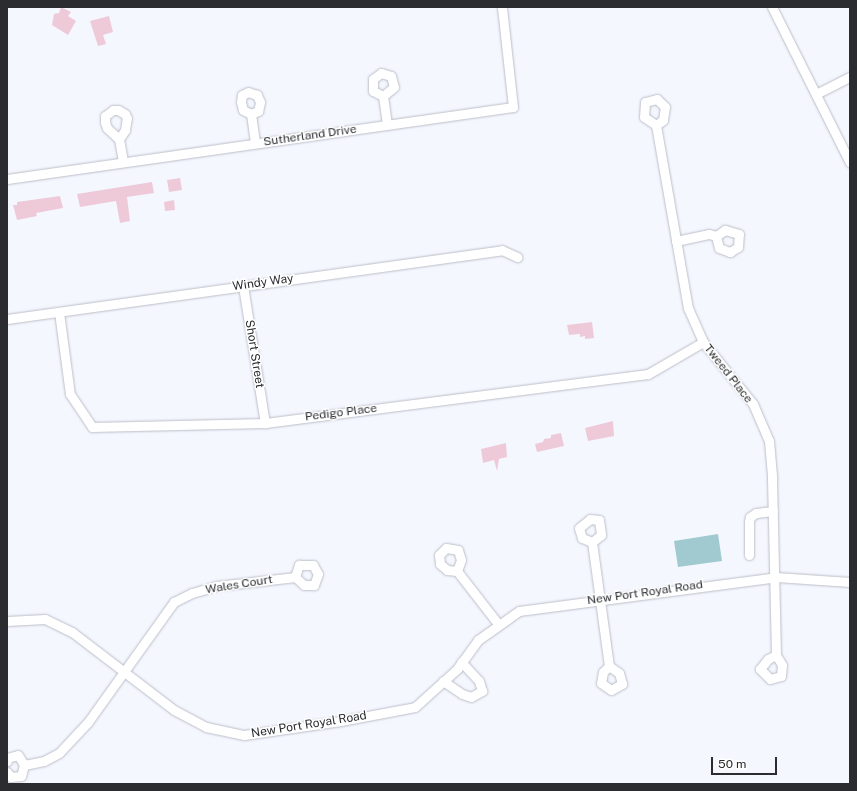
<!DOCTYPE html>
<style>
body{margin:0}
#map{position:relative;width:857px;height:791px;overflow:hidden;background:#f5f7ff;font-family:"Public Sans",sans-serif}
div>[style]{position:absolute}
.water>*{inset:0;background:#a0cacf}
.building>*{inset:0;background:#eecad9}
.roads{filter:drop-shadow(0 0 1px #bbbec7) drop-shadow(0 0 1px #bbbec7)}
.minor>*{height:9px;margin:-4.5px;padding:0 4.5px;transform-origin:4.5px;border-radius:4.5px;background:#fff}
span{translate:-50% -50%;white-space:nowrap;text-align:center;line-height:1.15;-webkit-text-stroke:3px #fff;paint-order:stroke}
.street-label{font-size:12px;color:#2b2c30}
.frame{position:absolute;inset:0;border:8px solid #2b2c30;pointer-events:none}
.scale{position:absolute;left:711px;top:757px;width:66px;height:18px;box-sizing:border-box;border:2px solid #2b2c30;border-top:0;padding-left:5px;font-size:12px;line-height:14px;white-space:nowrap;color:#2b2c30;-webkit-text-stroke:3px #fff;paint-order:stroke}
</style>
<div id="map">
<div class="water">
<i style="clip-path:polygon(718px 534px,722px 561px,678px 567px,674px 541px)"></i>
</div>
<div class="building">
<i style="clip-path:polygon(61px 7px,71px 12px,68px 16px,76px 21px,68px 35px,52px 25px,54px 14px,59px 13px)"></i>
<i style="clip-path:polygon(109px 16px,113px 32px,103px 35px,106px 44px,98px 46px,90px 21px)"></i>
<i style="clip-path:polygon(180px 178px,182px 190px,169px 192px,167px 180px)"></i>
<i style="clip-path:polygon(152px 182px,154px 193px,127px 197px,130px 221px,120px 223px,116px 201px,80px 207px,77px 194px)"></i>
<i style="clip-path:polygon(60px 196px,63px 208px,36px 213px,37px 216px,17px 220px,13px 205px,17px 205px,17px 202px)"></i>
<i style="clip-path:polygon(174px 200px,175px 210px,165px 211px,164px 202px)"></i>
<i style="clip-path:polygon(592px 322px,594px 338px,585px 339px,585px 336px,580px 337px,580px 334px,569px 335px,567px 325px)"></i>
<i style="clip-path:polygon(613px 421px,614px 436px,588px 441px,585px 428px)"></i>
<i style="clip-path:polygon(561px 433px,564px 446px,537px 452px,535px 444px,543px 442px,544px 439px,551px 438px,551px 435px)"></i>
<i style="clip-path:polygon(506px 443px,507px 457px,499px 459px,497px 471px,494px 460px,483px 463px,481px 449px)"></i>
</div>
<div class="roads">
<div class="minor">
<i style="left:772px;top:7px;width:174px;rotate:63.4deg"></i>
<i style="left:816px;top:94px;width:38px;rotate:-27deg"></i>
<i style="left:383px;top:96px;width:11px;rotate:-153deg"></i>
<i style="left:373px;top:91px;width:12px;rotate:-90deg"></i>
<i style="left:373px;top:79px;width:10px;rotate:-37deg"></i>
<i style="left:381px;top:73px;width:10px;rotate:17deg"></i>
<i style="left:391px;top:76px;width:11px;rotate:75deg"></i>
<i style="left:394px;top:87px;width:14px;rotate:141deg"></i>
<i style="left:383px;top:96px;width:29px;rotate:82deg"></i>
<i style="left:251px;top:114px;width:8px;rotate:-23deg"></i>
<i style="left:258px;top:111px;width:9px;rotate:-77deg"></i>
<i style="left:260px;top:102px;width:8px;rotate:-113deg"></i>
<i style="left:257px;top:95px;width:9px;rotate:-162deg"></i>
<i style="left:248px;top:92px;width:7px;rotate:153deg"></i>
<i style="left:242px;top:95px;width:7px;rotate:98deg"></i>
<i style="left:241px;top:102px;width:8px;rotate:76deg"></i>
<i style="left:243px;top:110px;width:9px;rotate:27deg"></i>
<i style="left:251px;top:114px;width:29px;rotate:82deg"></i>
<i style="left:656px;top:125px;width:14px;rotate:-146deg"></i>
<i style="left:644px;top:117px;width:15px;rotate:-86deg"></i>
<i style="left:645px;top:102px;width:12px;rotate:-14deg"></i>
<i style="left:657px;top:99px;width:11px;rotate:45deg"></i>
<i style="left:665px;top:107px;width:13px;rotate:99deg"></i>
<i style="left:663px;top:120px;width:9px;rotate:144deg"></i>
<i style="left:656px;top:125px;width:186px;rotate:80.1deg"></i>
<i style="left:688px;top:308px;width:37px;rotate:66deg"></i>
<i style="left:703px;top:342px;width:80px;rotate:51.1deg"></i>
<i style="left:753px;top:404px;width:40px;rotate:66.6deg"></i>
<i style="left:769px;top:441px;width:38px;rotate:85deg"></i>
<i style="left:772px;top:479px;width:176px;rotate:88.7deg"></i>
<i style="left:776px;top:655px;width:9px;rotate:153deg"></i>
<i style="left:768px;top:659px;width:13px;rotate:129deg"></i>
<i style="left:760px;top:669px;width:14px;rotate:45deg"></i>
<i style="left:770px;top:679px;width:11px;rotate:-15deg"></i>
<i style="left:781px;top:676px;width:11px;rotate:-85deg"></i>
<i style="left:782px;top:665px;width:12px;rotate:-121deg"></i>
<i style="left:119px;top:139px;width:11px;rotate:-56deg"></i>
<i style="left:125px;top:130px;width:12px;rotate:-81deg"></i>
<i style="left:127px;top:118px;width:4px;rotate:-117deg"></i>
<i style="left:125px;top:114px;width:8px;rotate:-150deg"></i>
<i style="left:118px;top:110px;width:5px;rotate:180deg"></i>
<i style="left:113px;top:110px;width:10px;rotate:143deg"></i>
<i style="left:105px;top:116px;width:6px;rotate:90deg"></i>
<i style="left:105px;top:122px;width:6px;rotate:72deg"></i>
<i style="left:107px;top:128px;width:16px;rotate:43deg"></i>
<i style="left:119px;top:139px;width:23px;rotate:80deg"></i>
<i style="left:7px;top:179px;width:511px;rotate:-8.1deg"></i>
<i style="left:513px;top:107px;width:101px;rotate:-96.3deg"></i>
<i style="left:676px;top:241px;width:34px;rotate:-12deg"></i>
<i style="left:709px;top:234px;width:7px;rotate:16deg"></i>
<i style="left:716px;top:236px;width:12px;rotate:76deg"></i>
<i style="left:719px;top:248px;width:12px;rotate:20deg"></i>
<i style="left:730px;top:252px;width:9px;rotate:-32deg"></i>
<i style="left:738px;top:247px;width:13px;rotate:-86deg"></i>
<i style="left:739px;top:234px;width:15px;rotate:-164deg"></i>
<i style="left:725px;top:230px;width:11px;rotate:146deg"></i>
<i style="left:243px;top:286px;width:139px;rotate:80.9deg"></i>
<i style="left:59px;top:312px;width:83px;rotate:82.4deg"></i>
<i style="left:70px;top:394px;width:40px;rotate:56deg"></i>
<i style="left:92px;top:427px;width:173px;rotate:-1.3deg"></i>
<i style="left:265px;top:423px;width:386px;rotate:-7.3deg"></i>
<i style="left:648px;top:374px;width:64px;rotate:-30.2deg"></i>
<i style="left:7px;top:319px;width:500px;rotate:-7.9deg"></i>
<i style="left:502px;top:250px;width:17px;rotate:25deg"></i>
<i style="left:592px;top:542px;width:11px;rotate:-158deg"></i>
<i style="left:582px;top:538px;width:10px;rotate:-107deg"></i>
<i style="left:579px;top:528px;width:14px;rotate:-39deg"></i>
<i style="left:590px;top:519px;width:9px;rotate:6deg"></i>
<i style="left:599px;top:520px;width:15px;rotate:82deg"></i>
<i style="left:601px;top:535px;width:11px;rotate:142deg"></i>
<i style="left:592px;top:542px;width:125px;rotate:82.2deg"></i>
<i style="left:609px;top:666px;width:8px;rotate:135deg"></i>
<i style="left:603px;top:672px;width:11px;rotate:100deg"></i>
<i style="left:601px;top:683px;width:12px;rotate:35deg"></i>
<i style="left:611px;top:690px;width:13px;rotate:-29deg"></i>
<i style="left:622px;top:684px;width:11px;rotate:-105deg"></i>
<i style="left:619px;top:673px;width:12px;rotate:-145deg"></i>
<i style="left:749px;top:555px;width:33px;rotate:-90deg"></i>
<i style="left:749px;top:522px;width:5px;rotate:-79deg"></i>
<i style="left:750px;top:517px;width:7px;rotate:-34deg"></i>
<i style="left:756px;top:513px;width:17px;rotate:-7deg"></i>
<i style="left:457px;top:571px;width:10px;rotate:-174deg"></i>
<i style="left:447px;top:570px;width:9px;rotate:-139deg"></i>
<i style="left:440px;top:564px;width:9px;rotate:-96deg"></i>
<i style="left:439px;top:555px;width:10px;rotate:-45deg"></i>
<i style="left:446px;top:548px;width:12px;rotate:9deg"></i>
<i style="left:458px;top:550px;width:10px;rotate:73deg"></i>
<i style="left:461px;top:560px;width:12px;rotate:110deg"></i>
<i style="left:457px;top:571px;width:68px;rotate:52.1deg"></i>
<i style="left:7px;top:621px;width:38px;rotate:-3deg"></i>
<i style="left:45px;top:619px;width:30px;rotate:26deg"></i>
<i style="left:72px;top:632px;width:128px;rotate:37.4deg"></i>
<i style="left:174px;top:710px;width:36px;rotate:28deg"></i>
<i style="left:206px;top:727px;width:39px;rotate:12deg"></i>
<i style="left:244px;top:735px;width:98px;rotate:-8.2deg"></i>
<i style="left:341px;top:721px;width:75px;rotate:-10.7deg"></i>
<i style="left:415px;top:707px;width:57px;rotate:-42.1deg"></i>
<i style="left:457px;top:669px;width:36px;rotate:-54deg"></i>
<i style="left:478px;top:640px;width:50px;rotate:-35.3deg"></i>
<i style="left:519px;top:611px;width:259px;rotate:-7.5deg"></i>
<i style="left:776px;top:577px;width:74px;rotate:3.9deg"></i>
<i style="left:443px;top:681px;width:23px;rotate:34deg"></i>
<i style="left:462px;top:694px;width:9px;rotate:18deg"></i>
<i style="left:471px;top:697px;width:13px;rotate:-29deg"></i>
<i style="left:482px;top:691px;width:10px;rotate:-107deg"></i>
<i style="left:479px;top:681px;width:26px;rotate:-133deg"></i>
<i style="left:7px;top:761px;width:3px;rotate:-90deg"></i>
<i style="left:7px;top:758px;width:11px;rotate:-15deg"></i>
<i style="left:18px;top:755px;width:12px;rotate:59deg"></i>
<i style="left:24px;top:765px;width:11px;rotate:105deg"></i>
<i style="left:21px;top:776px;width:10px;rotate:174deg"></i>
<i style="left:11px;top:777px;width:6px;rotate:-129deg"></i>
<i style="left:24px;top:765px;width:20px;rotate:-11deg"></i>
<i style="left:44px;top:761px;width:17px;rotate:-28deg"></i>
<i style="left:59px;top:753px;width:42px;rotate:-46.9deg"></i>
<i style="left:88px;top:722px;width:148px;rotate:-54.4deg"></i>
<i style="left:174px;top:602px;width:20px;rotate:-27deg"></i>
<i style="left:192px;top:593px;width:26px;rotate:-16deg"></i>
<i style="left:217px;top:586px;width:79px;rotate:-6.6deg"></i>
<i style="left:295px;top:577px;width:13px;rotate:-72deg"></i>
<i style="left:299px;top:565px;width:14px"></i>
<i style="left:313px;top:565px;width:10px;rotate:61deg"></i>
<i style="left:318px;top:574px;width:12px;rotate:110deg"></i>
<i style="left:314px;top:585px;width:10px;rotate:180deg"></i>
<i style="left:304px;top:585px;width:12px;rotate:-138deg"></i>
</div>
</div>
<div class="street-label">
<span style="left:310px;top:136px;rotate:-8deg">Sutherland Drive</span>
<span style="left:263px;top:283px;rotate:-8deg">Windy Way</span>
<span style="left:254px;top:354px;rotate:81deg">Short Street</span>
<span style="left:728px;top:374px;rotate:52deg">Tweed Place</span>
<span style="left:341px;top:413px;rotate:-7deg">Pedigo Place</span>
<span style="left:239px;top:585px;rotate:-9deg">Wales Court</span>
<span style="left:645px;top:593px;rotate:-8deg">New Port Royal Road</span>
<span style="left:309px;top:725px;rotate:-9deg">New Port Royal Road</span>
</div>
<div class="frame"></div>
<div class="scale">50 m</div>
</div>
